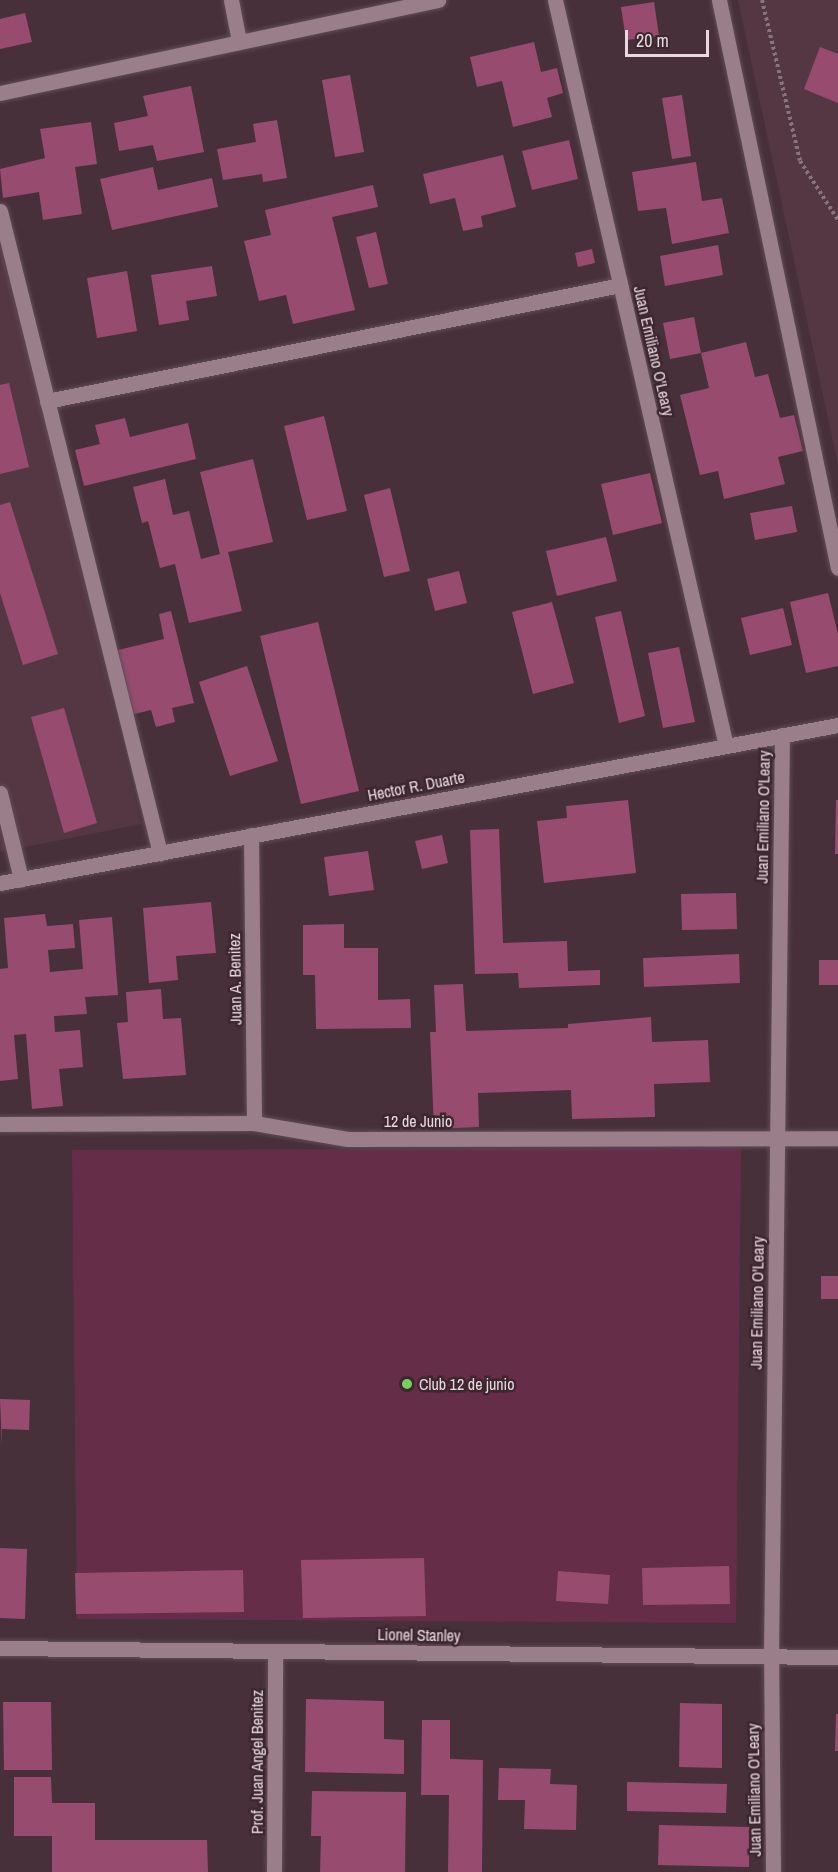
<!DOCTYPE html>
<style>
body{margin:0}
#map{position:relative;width:838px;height:1872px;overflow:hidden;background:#47303a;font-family:"Archivo Narrow",sans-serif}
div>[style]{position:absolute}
.built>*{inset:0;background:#553744}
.green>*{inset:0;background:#662d49}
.building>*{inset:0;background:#974c6f}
.path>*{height:4px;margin-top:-2px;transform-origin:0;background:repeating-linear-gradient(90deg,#88747d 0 3px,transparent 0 6px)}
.roads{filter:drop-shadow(0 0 2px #614d56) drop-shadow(0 0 2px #614d56)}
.minor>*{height:15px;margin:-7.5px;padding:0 7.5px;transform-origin:7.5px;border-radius:7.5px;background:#9a7e8a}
.dots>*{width:16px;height:16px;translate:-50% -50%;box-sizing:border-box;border:3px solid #3c262f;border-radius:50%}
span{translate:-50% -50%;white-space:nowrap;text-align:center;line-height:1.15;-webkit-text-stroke:5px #3c262f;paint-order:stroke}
.street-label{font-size:16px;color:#e8d9df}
.poi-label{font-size:16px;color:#e8d9df}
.left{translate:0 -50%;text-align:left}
.scale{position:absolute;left:625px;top:30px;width:84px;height:27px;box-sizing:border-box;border:3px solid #e8d9df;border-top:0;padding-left:8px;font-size:18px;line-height:21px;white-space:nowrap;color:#e8d9df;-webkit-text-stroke:4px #3c262f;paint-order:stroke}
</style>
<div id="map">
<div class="built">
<i style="clip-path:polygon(738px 0,838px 0,838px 465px)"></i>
<i style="clip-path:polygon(0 228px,141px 824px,0 852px)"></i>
</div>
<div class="green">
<i style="clip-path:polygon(741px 1148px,736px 1623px,77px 1619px,72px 1150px)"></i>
</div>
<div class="building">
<i style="clip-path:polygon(654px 2px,659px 36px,626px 40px,621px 7px)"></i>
<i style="clip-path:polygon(25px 13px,32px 42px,0 49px,0 19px)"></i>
<i style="clip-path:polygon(534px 42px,541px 72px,557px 68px,563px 93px,547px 98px,552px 117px,513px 127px,502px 81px,477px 87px,470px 57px)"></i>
<i style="clip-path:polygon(820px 47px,838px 54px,838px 103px,804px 89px)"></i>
<i style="clip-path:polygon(350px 75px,364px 152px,335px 157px,322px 80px)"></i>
<i style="clip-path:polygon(191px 86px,204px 152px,157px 161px,153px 145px,119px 151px,114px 123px,148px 116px,143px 96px)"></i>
<i style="clip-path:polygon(682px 95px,691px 156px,672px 159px,662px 98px)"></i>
<i style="clip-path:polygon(277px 120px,287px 178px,263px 182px,262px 174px,223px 180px,217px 149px,256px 142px,253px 124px)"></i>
<i style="clip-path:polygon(91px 122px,97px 164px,75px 167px,82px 214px,43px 220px,39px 192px,3px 198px,0 169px,45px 158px,40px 129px)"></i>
<i style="clip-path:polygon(569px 140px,578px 179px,532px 190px,522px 151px)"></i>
<i style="clip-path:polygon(503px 155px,516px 207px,481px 216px,483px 227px,463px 231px,455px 198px,430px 204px,423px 174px)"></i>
<i style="clip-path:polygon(696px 162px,702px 201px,722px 198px,729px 233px,672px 244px,666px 208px,638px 211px,632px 172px)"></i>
<i style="clip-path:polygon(153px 167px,158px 190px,212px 178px,218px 207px,112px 230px,100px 179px)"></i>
<i style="clip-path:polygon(373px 185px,378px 207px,332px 217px,355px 310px,293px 324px,286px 295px,259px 301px,244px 241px,271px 235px,265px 210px)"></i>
<i style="clip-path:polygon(376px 232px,388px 284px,369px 288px,356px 237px)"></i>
<i style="clip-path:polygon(718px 245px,723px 275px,665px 286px,660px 256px)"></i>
<i style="clip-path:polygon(592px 249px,595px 263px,578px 267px,575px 253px)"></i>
<i style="clip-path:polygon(212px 266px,217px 296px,186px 301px,189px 320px,159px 325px,151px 275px)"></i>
<i style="clip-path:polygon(127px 271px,137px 331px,97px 338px,87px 278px)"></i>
<i style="clip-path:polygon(694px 317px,701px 353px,670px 359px,663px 323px)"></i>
<i style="clip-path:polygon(746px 342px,755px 377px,768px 374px,780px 418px,794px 415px,803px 451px,778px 457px,785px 484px,724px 499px,718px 471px,700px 475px,680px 395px,709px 388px,701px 353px)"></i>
<i style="clip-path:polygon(9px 383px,29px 467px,0 474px,0 385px)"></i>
<i style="clip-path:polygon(324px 416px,347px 511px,307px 520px,284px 426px)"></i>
<i style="clip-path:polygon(125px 418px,130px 437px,188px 423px,196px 459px,84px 486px,75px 450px,100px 444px,95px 425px)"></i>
<i style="clip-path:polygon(253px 459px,273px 542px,228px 552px,242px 611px,189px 623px,175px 564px,160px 568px,148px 521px,142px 523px,133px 487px,165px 479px,173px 515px,189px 511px,201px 559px,220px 554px,200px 472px)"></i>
<i style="clip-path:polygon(650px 473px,662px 523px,613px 535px,601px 484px)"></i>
<i style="clip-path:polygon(390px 488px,410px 571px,384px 577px,364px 495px)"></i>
<i style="clip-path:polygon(10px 502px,58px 654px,23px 665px,0 593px,0 505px)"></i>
<i style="clip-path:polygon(792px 506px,797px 532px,755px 540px,750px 513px)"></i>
<i style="clip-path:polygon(606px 537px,617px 581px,557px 596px,546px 551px)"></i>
<i style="clip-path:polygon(459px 571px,467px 603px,435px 611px,427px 579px)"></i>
<i style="clip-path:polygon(828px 593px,838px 634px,838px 666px,806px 673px,790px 602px)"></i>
<i style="clip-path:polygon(552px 602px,574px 683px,533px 694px,512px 612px)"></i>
<i style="clip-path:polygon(783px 608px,792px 645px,750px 655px,741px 618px)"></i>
<i style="clip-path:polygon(171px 611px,194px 703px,172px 708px,175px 722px,156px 727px,151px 710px,130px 715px,114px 651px,164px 639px,159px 614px)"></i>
<i style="clip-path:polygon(621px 611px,645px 716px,619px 723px,595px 617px)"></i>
<i style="clip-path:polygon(318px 622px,359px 791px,301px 804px,260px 636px)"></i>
<i style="clip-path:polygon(679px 647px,695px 722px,663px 728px,648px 653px)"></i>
<i style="clip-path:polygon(247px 666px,278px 761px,230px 776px,199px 682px)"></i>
<i style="clip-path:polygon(64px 708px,97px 823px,64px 833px,31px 717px)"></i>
<i style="clip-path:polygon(628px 800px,636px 873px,544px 883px,537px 821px,567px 818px,566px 806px)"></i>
<i style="clip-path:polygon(836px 800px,838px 800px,838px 854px,835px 854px)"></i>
<i style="clip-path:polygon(499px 829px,503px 943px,567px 941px,568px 971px,600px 970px,600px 985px,519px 988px,518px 973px,475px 974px,470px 830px)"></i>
<i style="clip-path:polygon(442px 835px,448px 863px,422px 869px,415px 841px)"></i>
<i style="clip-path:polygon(368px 851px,374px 890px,329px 896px,324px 857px)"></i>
<i style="clip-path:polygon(736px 893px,737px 929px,682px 930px,681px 894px)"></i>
<i style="clip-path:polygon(211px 902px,216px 953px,176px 956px,178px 980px,149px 983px,143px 908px)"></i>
<i style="clip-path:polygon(45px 914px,47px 926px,73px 924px,75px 948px,48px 950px,50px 972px,83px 969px,79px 920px,112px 917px,118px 995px,85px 997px,87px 1014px,54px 1016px,55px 1032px,80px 1030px,83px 1067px,59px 1069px,63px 1106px,32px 1109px,26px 1034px,14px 1035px,18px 1079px,0 1081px,0 969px,8px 968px,4px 918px)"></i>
<i style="clip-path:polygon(344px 924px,344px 948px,378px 948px,378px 1000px,410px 999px,411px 1028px,316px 1029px,315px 975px,303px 975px,303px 925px)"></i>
<i style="clip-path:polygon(739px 954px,740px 983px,644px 987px,643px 958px)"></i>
<i style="clip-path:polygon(819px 960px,838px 960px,838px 985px,819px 985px)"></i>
<i style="clip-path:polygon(463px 984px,466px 1031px,568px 1028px,568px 1024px,651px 1017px,652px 1042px,708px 1040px,710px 1082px,654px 1084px,655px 1117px,572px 1119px,571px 1090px,478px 1093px,479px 1127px,434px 1129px,430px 1032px,436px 1032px,434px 985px)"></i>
<i style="clip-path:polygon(161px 989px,163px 1019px,181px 1018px,186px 1075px,123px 1079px,117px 1023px,128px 1022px,126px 992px)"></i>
<i style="clip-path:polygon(821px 1276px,838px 1276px,838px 1299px,821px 1299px)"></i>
<i style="clip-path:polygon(0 1399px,30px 1400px,29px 1430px,2px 1429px,2px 1446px)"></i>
<i style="clip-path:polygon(0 1548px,27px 1549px,25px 1619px,0 1618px)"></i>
<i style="clip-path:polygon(424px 1558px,426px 1616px,303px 1618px,301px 1560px)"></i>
<i style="clip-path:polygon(729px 1566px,730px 1604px,643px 1605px,642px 1568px)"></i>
<i style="clip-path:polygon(243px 1570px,244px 1612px,76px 1614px,75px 1573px)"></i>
<i style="clip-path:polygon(558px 1571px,610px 1575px,608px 1604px,556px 1601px)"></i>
<i style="clip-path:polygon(306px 1699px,384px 1701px,384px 1739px,404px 1740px,404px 1774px,305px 1772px)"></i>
<i style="clip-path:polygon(3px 1702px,51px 1702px,52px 1770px,4px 1770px)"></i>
<i style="clip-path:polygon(680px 1703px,722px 1704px,722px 1768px,679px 1767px)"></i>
<i style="clip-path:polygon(836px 1714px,838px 1714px,838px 1751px,835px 1751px)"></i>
<i style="clip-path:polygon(422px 1720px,450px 1720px,450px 1759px,483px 1760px,482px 1872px,448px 1872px,449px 1795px,421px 1795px)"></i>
<i style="clip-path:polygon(499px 1768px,551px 1769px,550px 1784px,577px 1785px,576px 1830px,524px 1829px,525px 1800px,498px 1800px)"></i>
<i style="clip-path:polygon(14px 1777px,51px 1777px,52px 1803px,95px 1803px,95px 1840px,207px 1840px,208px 1872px,52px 1872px,52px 1836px,14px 1836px)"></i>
<i style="clip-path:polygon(627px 1782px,727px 1784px,726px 1813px,627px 1811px)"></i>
<i style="clip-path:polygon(312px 1791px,406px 1792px,405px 1872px,320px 1872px,321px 1836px,311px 1836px)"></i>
<i style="clip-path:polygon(659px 1825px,749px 1827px,749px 1867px,658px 1865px)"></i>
</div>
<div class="path">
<i style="left:762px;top:0;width:165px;rotate:76.7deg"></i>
<i style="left:800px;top:161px;width:70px;rotate:57.2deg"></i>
</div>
<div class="roads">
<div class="minor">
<i style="left:231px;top:0;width:42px;rotate:79deg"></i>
<i style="left:555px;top:0;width:765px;rotate:77.09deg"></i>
<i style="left:719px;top:0;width:580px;rotate:78.17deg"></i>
<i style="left:0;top:93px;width:448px;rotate:-12deg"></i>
<i style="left:0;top:211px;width:662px;rotate:76.01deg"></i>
<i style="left:47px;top:401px;width:585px;rotate:-11.44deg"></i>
<i style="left:0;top:793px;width:89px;rotate:76.3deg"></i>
<i style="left:251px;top:835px;width:288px;rotate:89.4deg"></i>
<i style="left:0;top:883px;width:853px;rotate:-10.68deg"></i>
<i style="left:0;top:1124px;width:254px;rotate:-0.2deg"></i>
<i style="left:254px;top:1123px;width:95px;rotate:9.7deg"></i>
<i style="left:348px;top:1139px;width:490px;rotate:-0.1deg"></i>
<i style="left:0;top:1648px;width:838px;rotate:0.62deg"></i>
<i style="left:274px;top:1872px;width:220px;rotate:-89.7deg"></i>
<i style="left:773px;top:1872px;width:215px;rotate:-90.5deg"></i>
<i style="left:771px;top:1657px;width:922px;rotate:-89.32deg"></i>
</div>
</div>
<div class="dots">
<i style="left:407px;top:1384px;background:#73d25c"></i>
</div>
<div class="street-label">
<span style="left:654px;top:351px;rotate:77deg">Juan Emiliano O'Leary</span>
<span style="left:416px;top:786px;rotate:-11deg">Hector R. Duarte</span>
<span style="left:763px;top:817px;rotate:-89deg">Juan Emiliano O'Leary</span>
<span style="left:235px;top:979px;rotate:-91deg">Juan A. Benitez</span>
<span style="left:418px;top:1121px">12 de Junio</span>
<span style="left:757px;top:1303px;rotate:-89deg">Juan Emiliano O'Leary</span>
<span style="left:419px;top:1635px;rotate:1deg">Lionel Stanley</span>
<span style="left:257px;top:1762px;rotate:-90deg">Prof. Juan Angel Benitez</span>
<span style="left:754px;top:1790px;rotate:-91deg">Juan Emiliano O'Leary</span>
</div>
<div class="poi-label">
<span class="left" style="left:419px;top:1384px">Club 12 de junio</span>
</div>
<div class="scale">20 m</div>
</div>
